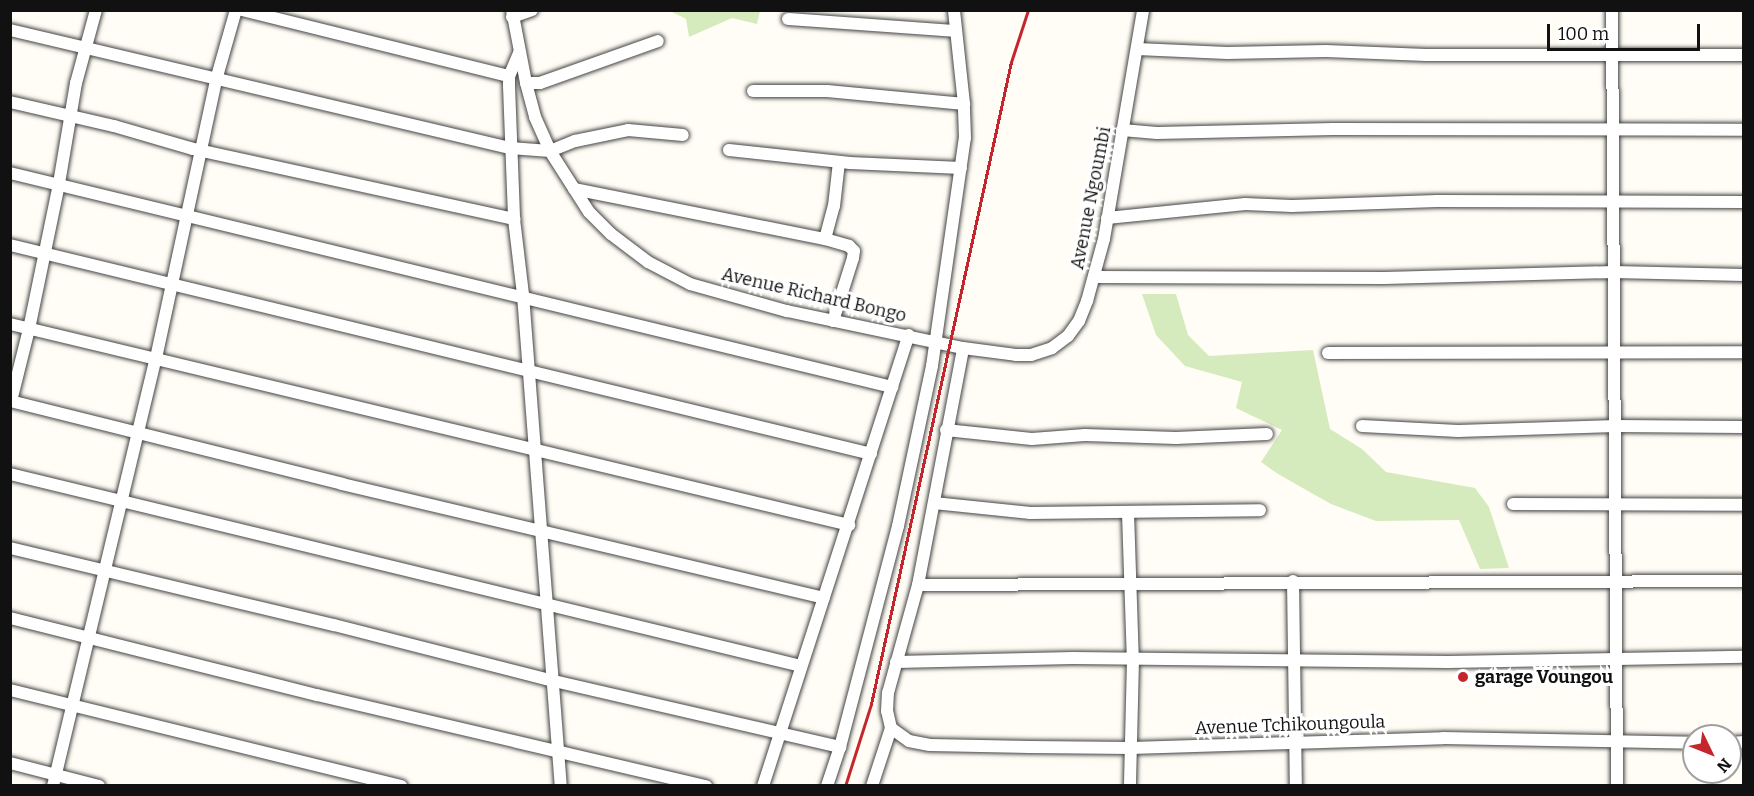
<!DOCTYPE html>
<style>
body{margin:0}
#map{position:relative;width:1754px;height:796px;overflow:hidden;background:#fffdf5;font-family:Bitter,serif}
div>[style]{position:absolute}
.green>*{inset:0;background:#d5ebbd}
.roads{filter:drop-shadow(0 0 2px #444) drop-shadow(0 0 2px #444)}
.minor>*{height:12px;margin:-6px;padding:0 6px;transform-origin:6px;border-radius:6px;background:#fff}
.rail>*{height:3px;margin:-1.5px;padding:0 1.5px;transform-origin:1.5px;border-radius:1.5px;background:#c4262e}
.dots>*{width:16px;height:16px;translate:-50% -50%;box-sizing:border-box;border:3px solid #fff;border-radius:50%}
span{translate:-50% -50%;white-space:nowrap;text-align:center;line-height:1.15;-webkit-text-stroke:6px #fff;paint-order:stroke}
.street-label{font-size:18px;color:#111}
.poi-label{font-size:18px;color:#111;font-weight:700}
.left{translate:0 -50%;text-align:left}
.frame{position:absolute;inset:0;border:12px solid #111;pointer-events:none}
.north{position:absolute;left:1682px;top:724px;width:60px;height:60px;box-sizing:border-box;background:#fff;border:2px solid #a0a0a0;border-radius:50%;rotate:133deg;font-size:16px;font-weight:700;line-height:24px;text-align:center;color:#111}
.north::after{content:'';display:block;margin:auto;width:21px;height:27px;background:#c4262e;clip-path:polygon(50% 0,100% 100%,50% 72%,0 100%)}
.scale{position:absolute;left:1547px;top:24px;width:153px;height:27px;box-sizing:border-box;border:3px solid #111;border-top:0;padding-left:8px;font-size:18px;line-height:21px;white-space:nowrap;color:#111;-webkit-text-stroke:4px #fff;paint-order:stroke}
</style>
<div id="map">
<div class="green">
<i style="clip-path:polygon(670px 11px,760px 11px,757px 24px,732px 18px,689px 37px,686px 19px)"></i>
<i style="clip-path:polygon(1142px 294px,1176px 294px,1188px 335px,1209px 356px,1313px 350px,1330px 429px,1362px 449px,1386px 472px,1475px 488px,1489px 507px,1509px 568px,1480px 569px,1459px 520px,1376px 521px,1331px 504px,1278px 474px,1261px 462px,1282px 430px,1236px 408px,1242px 382px,1185px 366px,1156px 335px)"></i>
</div>
<div class="roads">
<div class="minor">
<i style="left:96px;top:10px;width:76px;rotate:105.3deg"></i>
<i style="left:76px;top:83px;width:102px;rotate:99.6deg"></i>
<i style="left:59px;top:184px;width:148px;rotate:101.7deg"></i>
<i style="left:29px;top:329px;width:74px;rotate:104deg"></i>
<i style="left:11px;top:401px;width:1px;rotate:180deg"></i>
<i style="left:10px;top:401px;width:342px;rotate:14deg"></i>
<i style="left:342px;top:484px;width:495px;rotate:13.3deg"></i>
<i style="left:242px;top:10px;width:275px;rotate:13.9deg"></i>
<i style="left:512px;top:10px;width:74px;rotate:79.1deg"></i>
<i style="left:526px;top:83px;width:35px;rotate:75deg"></i>
<i style="left:535px;top:117px;width:37px;rotate:66deg"></i>
<i style="left:550px;top:151px;width:72px;rotate:57.4deg"></i>
<i style="left:589px;top:212px;width:31px;rotate:45deg"></i>
<i style="left:611px;top:234px;width:46px;rotate:37.1deg"></i>
<i style="left:648px;top:262px;width:47px;rotate:27.6deg"></i>
<i style="left:690px;top:284px;width:101px;rotate:15.6deg"></i>
<i style="left:787px;top:311px;width:180px;rotate:11.9deg"></i>
<i style="left:963px;top:348px;width:53px;rotate:7.5deg"></i>
<i style="left:1016px;top:355px;width:15px"></i>
<i style="left:1031px;top:355px;width:22px;rotate:-18deg"></i>
<i style="left:1052px;top:348px;width:20px;rotate:-37deg"></i>
<i style="left:1068px;top:336px;width:19px;rotate:-54deg"></i>
<i style="left:1079px;top:321px;width:22px;rotate:-68deg"></i>
<i style="left:1087px;top:301px;width:64px;rotate:-74.7deg"></i>
<i style="left:1104px;top:239px;width:232px;rotate:-80.3deg"></i>
<i style="left:1612px;top:10px;width:776px;rotate:89.63deg"></i>
<i style="left:512px;top:17px;width:21px;rotate:-19deg"></i>
<i style="left:788px;top:19px;width:167px;rotate:4.1deg"></i>
<i style="left:10px;top:30px;width:514px;rotate:13.28deg"></i>
<i style="left:510px;top:148px;width:40px;rotate:4.3deg"></i>
<i style="left:550px;top:151px;width:27px;rotate:-22deg"></i>
<i style="left:575px;top:141px;width:54px;rotate:-11.7deg"></i>
<i style="left:628px;top:130px;width:55px;rotate:5.2deg"></i>
<i style="left:1137px;top:49px;width:90px;rotate:2.5deg"></i>
<i style="left:1227px;top:53px;width:99px;rotate:-1.2deg"></i>
<i style="left:1326px;top:51px;width:100px;rotate:2.3deg"></i>
<i style="left:1426px;top:55px;width:318px"></i>
<i style="left:519px;top:53px;width:25px;rotate:113deg"></i>
<i style="left:509px;top:76px;width:10px;rotate:90deg"></i>
<i style="left:509px;top:86px;width:133px;rotate:87.8deg"></i>
<i style="left:514px;top:219px;width:77px;rotate:83.2deg"></i>
<i style="left:523px;top:295px;width:492px;rotate:85.6deg"></i>
<i style="left:526px;top:83px;width:14px"></i>
<i style="left:540px;top:83px;width:125px;rotate:-19.6deg"></i>
<i style="left:753px;top:91px;width:74px"></i>
<i style="left:827px;top:91px;width:138px;rotate:5.4deg"></i>
<i style="left:10px;top:102px;width:107px;rotate:13deg"></i>
<i style="left:114px;top:126px;width:82px;rotate:16.2deg"></i>
<i style="left:193px;top:149px;width:329px;rotate:12.3deg"></i>
<i style="left:1122px;top:130px;width:35px;rotate:5deg"></i>
<i style="left:1157px;top:133px;width:176px;rotate:-1.3deg"></i>
<i style="left:1333px;top:129px;width:411px;rotate:0.1deg"></i>
<i style="left:729px;top:150px;width:122px;rotate:6.1deg"></i>
<i style="left:850px;top:163px;width:111px;rotate:2.6deg"></i>
<i style="left:10px;top:173px;width:908px;rotate:13.64deg"></i>
<i style="left:574px;top:189px;width:256px;rotate:11.3deg"></i>
<i style="left:825px;top:239px;width:25px;rotate:16deg"></i>
<i style="left:849px;top:246px;width:7px;rotate:45deg"></i>
<i style="left:854px;top:251px;width:7px;rotate:98deg"></i>
<i style="left:853px;top:258px;width:66px;rotate:107.6deg"></i>
<i style="left:1107px;top:218px;width:139px;rotate:-5.8deg"></i>
<i style="left:1245px;top:204px;width:47px;rotate:2.4deg"></i>
<i style="left:1292px;top:206px;width:145px;rotate:-2deg"></i>
<i style="left:1437px;top:201px;width:307px;rotate:0.2deg"></i>
<i style="left:825px;top:239px;width:34px;rotate:-75deg"></i>
<i style="left:834px;top:206px;width:44px;rotate:-83.5deg"></i>
<i style="left:10px;top:245px;width:886px;rotate:13.64deg"></i>
<i style="left:1094px;top:277px;width:290px;rotate:0.2deg"></i>
<i style="left:1384px;top:278px;width:230px;rotate:-1.5deg"></i>
<i style="left:1614px;top:272px;width:130px;rotate:1.3deg"></i>
<i style="left:10px;top:324px;width:863px;rotate:13.47deg"></i>
<i style="left:1328px;top:353px;width:416px;rotate:-0.1deg"></i>
<i style="left:1362px;top:426px;width:96px;rotate:3deg"></i>
<i style="left:1458px;top:431px;width:158px;rotate:-1.8deg"></i>
<i style="left:1616px;top:426px;width:128px;rotate:0.4deg"></i>
<i style="left:946px;top:430px;width:86px;rotate:6deg"></i>
<i style="left:1032px;top:439px;width:53px;rotate:-4.3deg"></i>
<i style="left:1085px;top:435px;width:91px;rotate:1.9deg"></i>
<i style="left:1176px;top:438px;width:91px;rotate:-2.5deg"></i>
<i style="left:10px;top:474px;width:814px;rotate:13.64deg"></i>
<i style="left:934px;top:503px;width:97px;rotate:5.9deg"></i>
<i style="left:1030px;top:513px;width:230px;rotate:-0.7deg"></i>
<i style="left:1513px;top:504px;width:231px;rotate:0.2deg"></i>
<i style="left:1128px;top:513px;width:147px;rotate:88.1deg"></i>
<i style="left:1133px;top:660px;width:126px;rotate:91.4deg"></i>
<i style="left:10px;top:548px;width:333px;rotate:13.4deg"></i>
<i style="left:334px;top:625px;width:227px;rotate:14.3deg"></i>
<i style="left:554px;top:681px;width:294px;rotate:13deg"></i>
<i style="left:1293px;top:581px;width:205px;rotate:89.2deg"></i>
<i style="left:918px;top:585px;width:826px;rotate:-0.28deg"></i>
<i style="left:10px;top:618px;width:317px;rotate:14.1deg"></i>
<i style="left:317px;top:695px;width:400px;rotate:13.2deg"></i>
<i style="left:896px;top:662px;width:177px;rotate:-1.3deg"></i>
<i style="left:1073px;top:658px;width:375px;rotate:0.6deg"></i>
<i style="left:1448px;top:662px;width:296px;rotate:-1deg"></i>
<i style="left:10px;top:690px;width:403px;rotate:13.8deg"></i>
<i style="left:891px;top:728px;width:22px;rotate:36deg"></i>
<i style="left:909px;top:741px;width:21px;rotate:11deg"></i>
<i style="left:930px;top:745px;width:100px;rotate:1.1deg"></i>
<i style="left:1030px;top:747px;width:101px;rotate:0.6deg"></i>
<i style="left:1131px;top:748px;width:312px;rotate:-1.8deg"></i>
<i style="left:1443px;top:738px;width:251px;rotate:1.1deg"></i>
<i style="left:1730px;top:743px;width:14px;rotate:-4deg"></i>
<i style="left:10px;top:763px;width:92px;rotate:14.5deg"></i>
<i style="left:53px;top:786px;width:440px;rotate:-76.5deg"></i>
<i style="left:156px;top:358px;width:284px;rotate:-77.8deg"></i>
<i style="left:216px;top:80px;width:73px;rotate:-74.1deg"></i>
<i style="left:763px;top:786px;width:474px;rotate:-72.1deg"></i>
<i style="left:827px;top:786px;width:41px;rotate:-71.6deg"></i>
<i style="left:840px;top:747px;width:228px;rotate:-75.3deg"></i>
<i style="left:898px;top:526px;width:164px;rotate:-78deg"></i>
<i style="left:932px;top:366px;width:230px;rotate:-81.8deg"></i>
<i style="left:965px;top:138px;width:34px;rotate:-92deg"></i>
<i style="left:964px;top:104px;width:95px;rotate:-96.1deg"></i>
<i style="left:872px;top:786px;width:61px;rotate:-71.9deg"></i>
<i style="left:891px;top:728px;width:17px;rotate:-103deg"></i>
<i style="left:887px;top:711px;width:18px;rotate:-87deg"></i>
<i style="left:888px;top:693px;width:112px;rotate:-74.5deg"></i>
<i style="left:918px;top:585px;width:241px;rotate:-79.2deg"></i>
</div>
</div>
<div class="rail">
<i style="left:845px;top:786px;width:86px;rotate:-72.4deg"></i>
<i style="left:871px;top:704px;width:657px;rotate:-77.7deg"></i>
<i style="left:1011px;top:62px;width:55px;rotate:-71.9deg"></i>
</div>
<div class="dots">
<i style="left:1463px;top:677px;background:#c4262e"></i>
</div>
<div class="street-label">
<span style="left:1091px;top:198px;rotate:-79deg">Avenue Ngoumbi</span>
<span style="left:814px;top:295px;rotate:13deg">Avenue Richard Bongo</span>
<span style="left:1290px;top:725px;rotate:-2deg">Avenue Tchikoungoula</span>
</div>
<div class="poi-label">
<span class="left" style="left:1475px;top:677px">garage Voungou</span>
</div>
<div class="frame"></div>
<div class="north">N</div>
<div class="scale">100 m</div>
</div>
